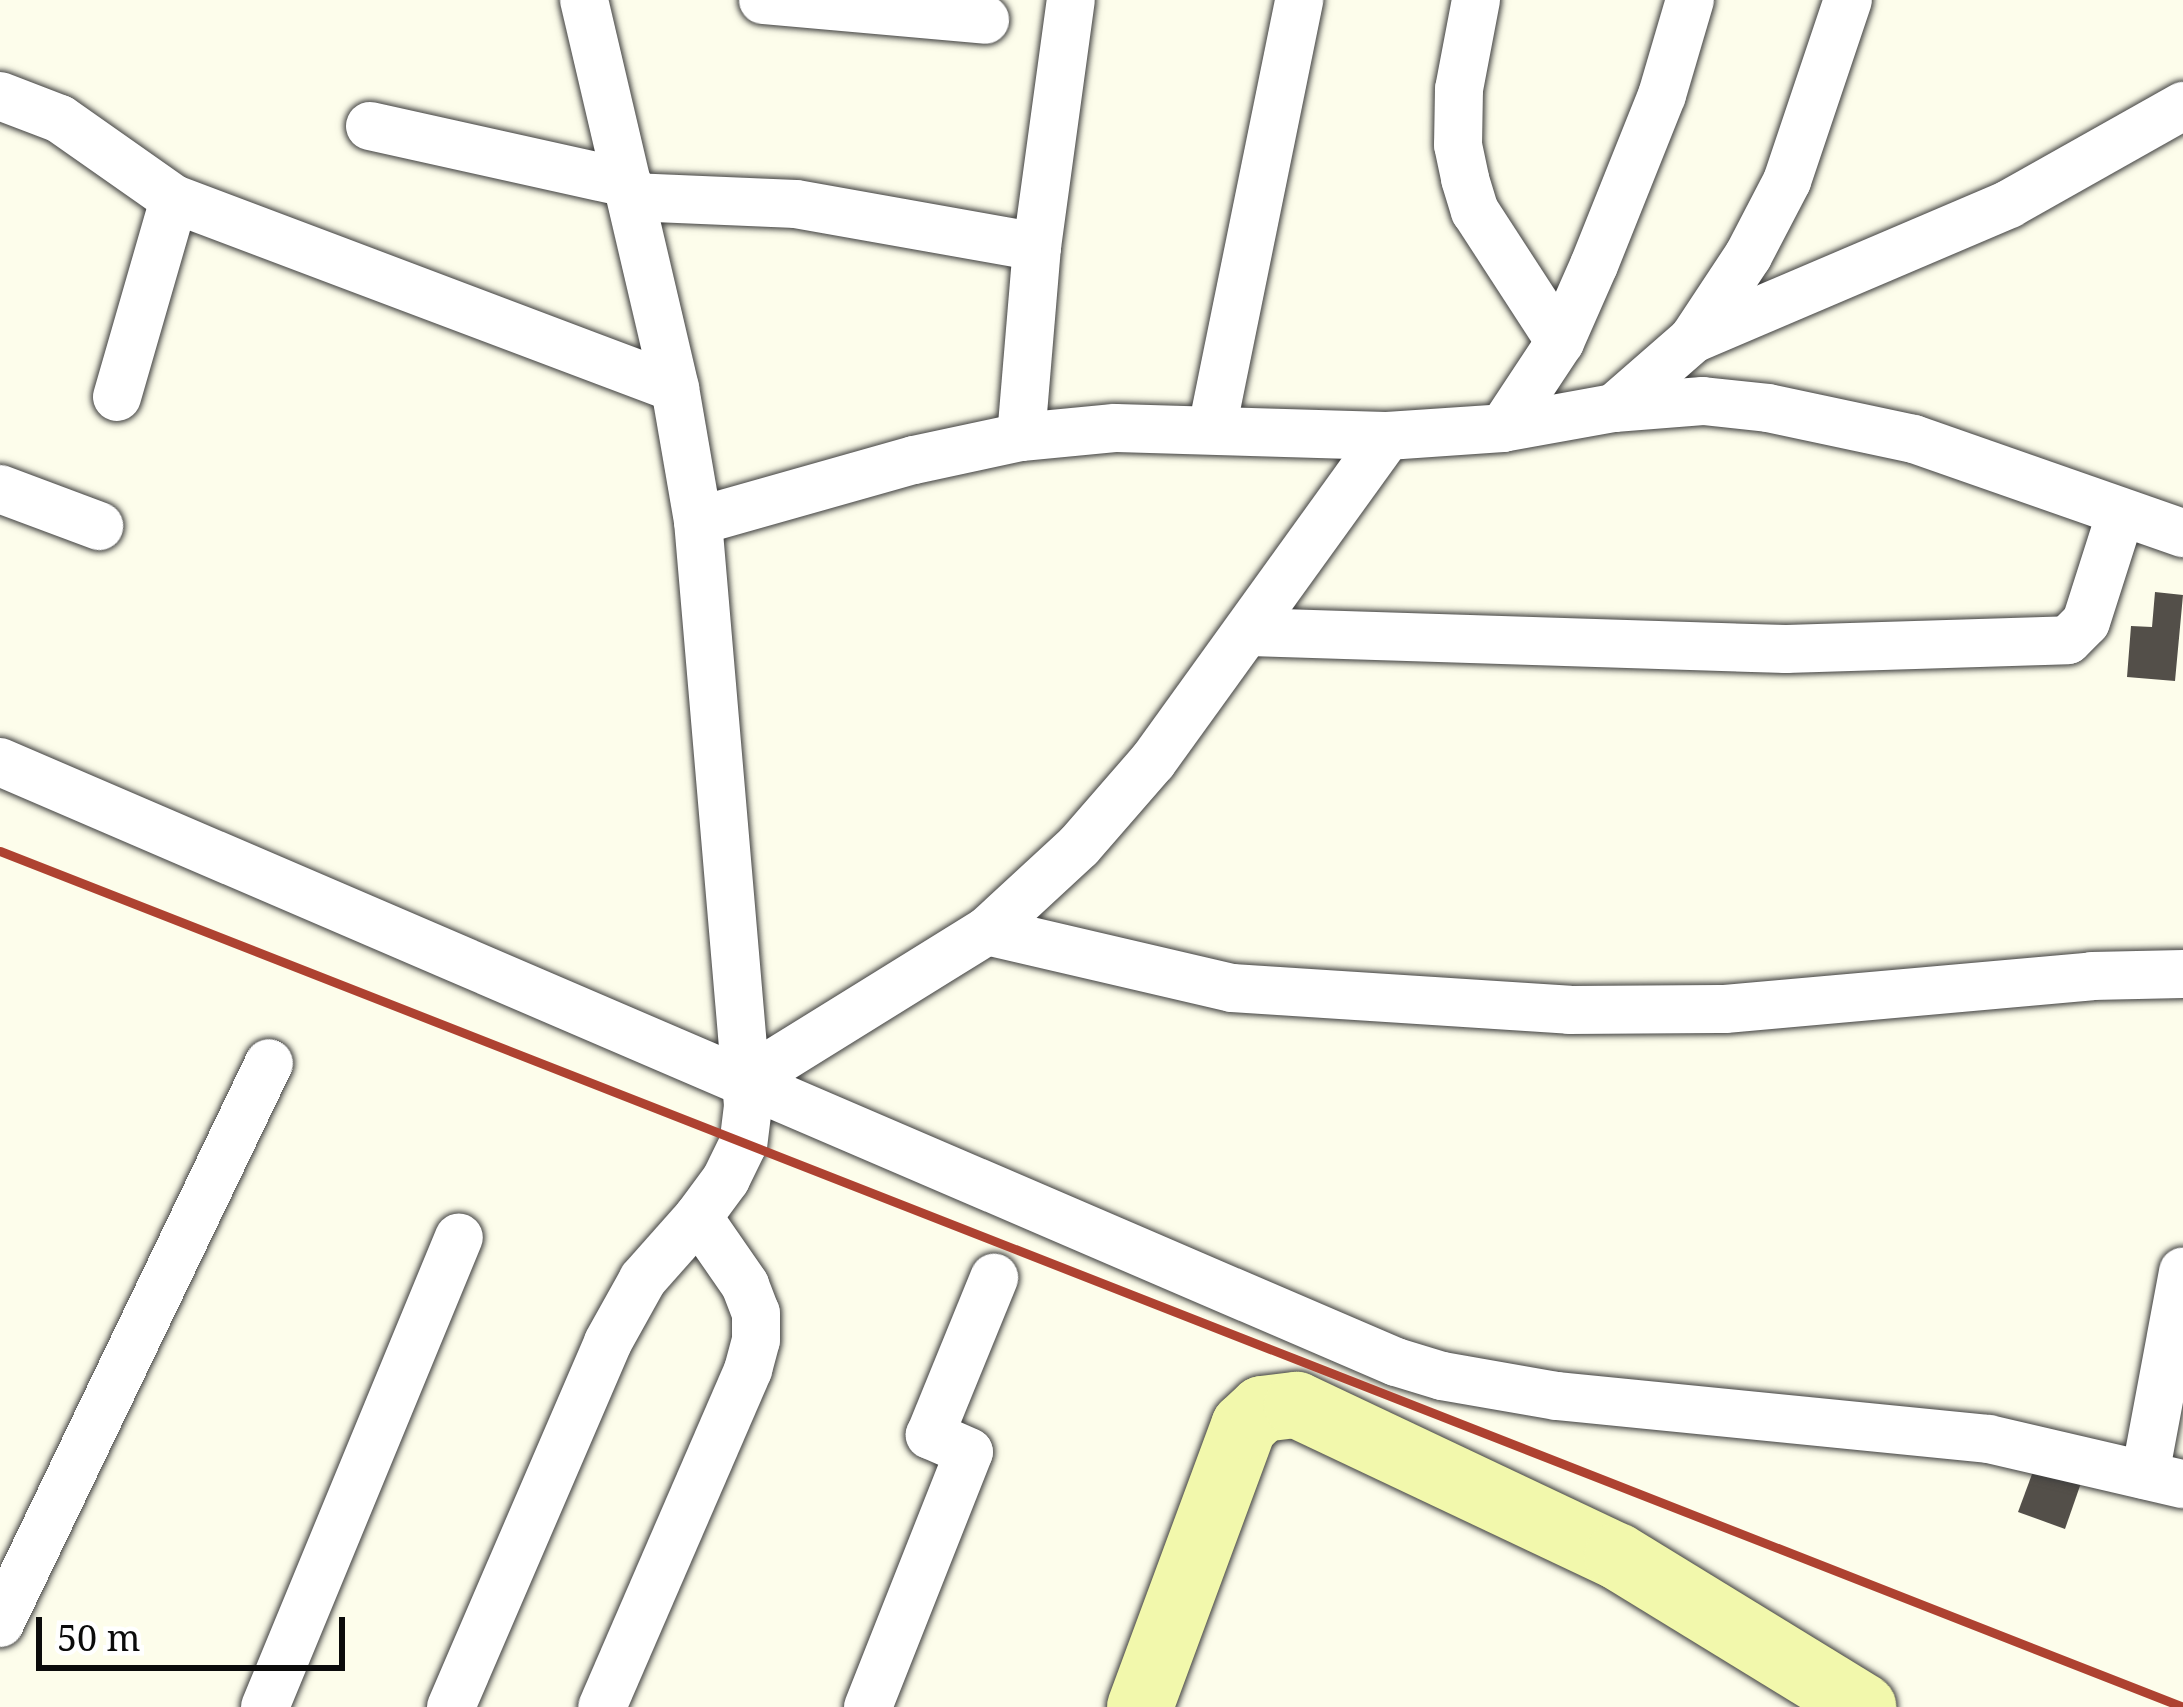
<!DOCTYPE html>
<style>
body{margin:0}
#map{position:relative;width:2183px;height:1707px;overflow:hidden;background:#fdfdeb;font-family:"Noto Serif",serif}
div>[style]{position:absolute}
.building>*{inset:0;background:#534f49}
.roads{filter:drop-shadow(0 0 3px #3e3e3e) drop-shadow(0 0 3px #3e3e3e)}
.street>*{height:48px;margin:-24px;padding:0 24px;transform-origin:24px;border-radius:24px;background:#fff}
.secondary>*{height:66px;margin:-33px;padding:0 33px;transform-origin:33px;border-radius:33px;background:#f2f8ac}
.rail>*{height:9px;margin:-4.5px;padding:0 4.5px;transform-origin:4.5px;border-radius:4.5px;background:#ae4231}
span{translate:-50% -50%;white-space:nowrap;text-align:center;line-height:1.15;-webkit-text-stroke:12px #fff;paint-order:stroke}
.scale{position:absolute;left:36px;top:1617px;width:309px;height:54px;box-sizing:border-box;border:6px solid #0b0b0b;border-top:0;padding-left:15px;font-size:36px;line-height:42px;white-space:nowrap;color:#0b0b0b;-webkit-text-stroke:9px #fff;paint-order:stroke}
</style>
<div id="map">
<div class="building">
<i style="clip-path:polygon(2155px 592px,2183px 595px,2175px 681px,2127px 677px,2131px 626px,2152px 627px)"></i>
<i style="clip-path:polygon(2035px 1466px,2081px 1483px,2065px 1529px,2018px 1512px)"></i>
</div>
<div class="roads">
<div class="street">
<i style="left:584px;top:0;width:399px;rotate:76.8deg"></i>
<i style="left:675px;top:388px;width:135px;rotate:80.2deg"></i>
<i style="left:698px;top:521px;width:587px;rotate:85.11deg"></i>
<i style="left:748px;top:1106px;width:38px;rotate:97deg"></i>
<i style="left:743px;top:1144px;width:39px;rotate:116deg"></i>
<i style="left:726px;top:1179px;width:47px;rotate:126.4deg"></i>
<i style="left:698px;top:1217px;width:83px;rotate:55.3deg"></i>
<i style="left:745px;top:1285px;width:30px;rotate:69deg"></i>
<i style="left:756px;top:1313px;width:27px;rotate:90deg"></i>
<i style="left:756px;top:1340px;width:31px;rotate:105deg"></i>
<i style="left:748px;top:1370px;width:367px;rotate:113.4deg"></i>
<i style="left:763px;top:0;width:223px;rotate:5.1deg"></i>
<i style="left:1476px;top:0;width:91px;rotate:100.8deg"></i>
<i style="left:1459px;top:89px;width:56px;rotate:91deg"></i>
<i style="left:1458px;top:145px;width:35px;rotate:78deg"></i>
<i style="left:1465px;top:179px;width:34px;rotate:73deg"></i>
<i style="left:1475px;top:211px;width:156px;rotate:57deg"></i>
<i style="left:0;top:96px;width:64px;rotate:21deg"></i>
<i style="left:60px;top:119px;width:139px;rotate:35.1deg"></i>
<i style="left:174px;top:199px;width:535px;rotate:20.67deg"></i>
<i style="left:370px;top:126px;width:264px;rotate:12.5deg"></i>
<i style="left:631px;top:197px;width:165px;rotate:2.4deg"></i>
<i style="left:796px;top:204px;width:245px;rotate:10.1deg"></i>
<i style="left:1693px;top:339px;width:344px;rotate:-23.1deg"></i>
<i style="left:2009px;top:204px;width:200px;rotate:-29.4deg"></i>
<i style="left:117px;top:397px;width:206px;rotate:-73.9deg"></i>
<i style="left:1614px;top:408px;width:105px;rotate:-41.1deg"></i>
<i style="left:1693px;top:339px;width:100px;rotate:-56.5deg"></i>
<i style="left:1748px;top:256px;width:85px;rotate:-62.5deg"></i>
<i style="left:1787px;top:181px;width:191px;rotate:-71.4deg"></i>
<i style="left:1503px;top:428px;width:113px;rotate:-10.2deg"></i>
<i style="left:1614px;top:408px;width:89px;rotate:-4.5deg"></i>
<i style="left:1703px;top:401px;width:65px;rotate:6.1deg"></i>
<i style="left:1768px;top:408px;width:149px;rotate:12deg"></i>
<i style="left:1914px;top:439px;width:285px;rotate:19.3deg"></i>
<i style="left:1212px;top:429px;width:438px;rotate:-78.5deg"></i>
<i style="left:1021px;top:437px;width:191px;rotate:-85.2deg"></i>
<i style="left:1037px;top:247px;width:249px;rotate:-82.2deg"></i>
<i style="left:0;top:489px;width:106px;rotate:20.5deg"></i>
<i style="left:698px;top:521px;width:224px;rotate:-15.8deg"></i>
<i style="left:914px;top:460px;width:109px;rotate:-12.1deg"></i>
<i style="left:1021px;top:437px;width:94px;rotate:-5.5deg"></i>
<i style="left:1115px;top:428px;width:272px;rotate:1.7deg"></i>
<i style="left:1250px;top:632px;width:536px;rotate:1.82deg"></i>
<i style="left:1786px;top:649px;width:282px;rotate:-1.8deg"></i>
<i style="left:2068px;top:640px;width:25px;rotate:-45deg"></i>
<i style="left:2086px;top:622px;width:115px;rotate:-72.3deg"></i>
<i style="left:0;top:762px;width:1519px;rotate:23.26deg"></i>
<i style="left:1396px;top:1362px;width:48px;rotate:16.9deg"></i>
<i style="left:1442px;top:1376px;width:117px;rotate:9.9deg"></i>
<i style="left:1557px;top:1396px;width:434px;rotate:5.7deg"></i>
<i style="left:1989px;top:1439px;width:199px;rotate:13.1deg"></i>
<i style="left:987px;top:931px;width:252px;rotate:13.1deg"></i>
<i style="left:1232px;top:988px;width:338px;rotate:3.7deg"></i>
<i style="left:1569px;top:1010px;width:156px;rotate:-0.4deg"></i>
<i style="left:1725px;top:1009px;width:368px;rotate:-5.1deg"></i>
<i style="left:2092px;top:976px;width:91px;rotate:-1.3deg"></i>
<i style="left:748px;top:1079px;width:281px;rotate:-31.8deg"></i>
<i style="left:987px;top:931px;width:125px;rotate:-42.7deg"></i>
<i style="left:1079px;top:846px;width:113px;rotate:-49deg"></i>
<i style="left:1153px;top:761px;width:400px;rotate:-54.2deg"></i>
<i style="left:1387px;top:436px;width:116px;rotate:-3.9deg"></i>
<i style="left:1503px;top:428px;width:103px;rotate:-56.5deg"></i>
<i style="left:1560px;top:342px;width:84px;rotate:-66.2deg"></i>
<i style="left:1594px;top:265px;width:183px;rotate:-68.2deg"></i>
<i style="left:1662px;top:95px;width:99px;rotate:-73.6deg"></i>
<i style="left:2145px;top:1475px;width:207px;rotate:-79.4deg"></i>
<i style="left:0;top:1623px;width:621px;rotate:-64.34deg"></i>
<i style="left:265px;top:1707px;width:508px;rotate:-67.57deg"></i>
<i style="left:451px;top:1707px;width:397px;rotate:-66.7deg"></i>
<i style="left:608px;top:1342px;width:72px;rotate:-60.9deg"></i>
<i style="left:643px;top:1279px;width:83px;rotate:-48.4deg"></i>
<i style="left:868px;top:1707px;width:274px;rotate:-68.4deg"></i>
<i style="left:969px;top:1452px;width:43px;rotate:-156.4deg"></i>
<i style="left:930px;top:1435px;width:170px;rotate:-67.8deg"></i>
</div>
<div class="secondary">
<i style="left:1140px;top:1707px;width:300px;rotate:-69.7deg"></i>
<i style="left:1244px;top:1426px;width:25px;rotate:-43deg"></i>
<i style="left:1262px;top:1409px;width:35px;rotate:-7deg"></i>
<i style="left:1297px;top:1405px;width:354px;rotate:25.3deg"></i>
<i style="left:1617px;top:1556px;width:289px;rotate:31.5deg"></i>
</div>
</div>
<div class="rail">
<i style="left:0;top:851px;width:2345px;rotate:21.41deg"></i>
</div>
<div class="scale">50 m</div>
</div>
